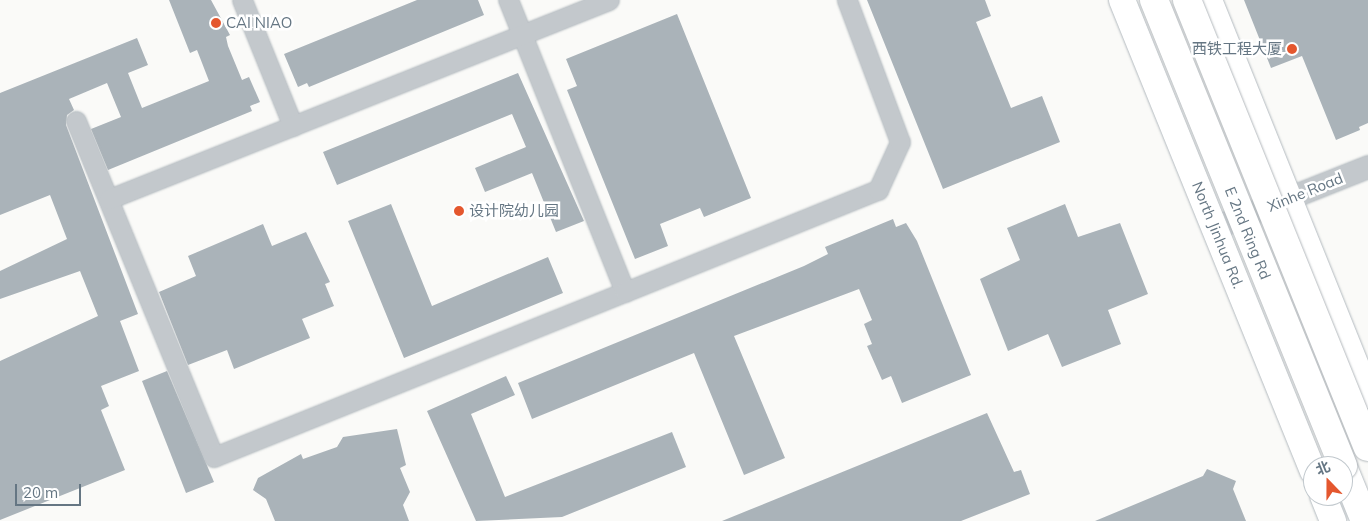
<!DOCTYPE html>
<meta charset="utf-8">
<style>
body{margin:0}
#map{position:relative;width:1368px;height:521px;overflow:hidden;background:#fafaf8;font-family:Mulish,"Noto Sans SC",sans-serif}
div>[style]{position:absolute}
.building>*{inset:0;background:#aab3b9}
.roads{filter:drop-shadow(0 0 1px #b3babf) drop-shadow(0 0 1px #b3babf)}
.minor>*{height:19px;margin:-9.5px;padding:0 9.5px;transform-origin:9.5px;border-radius:9.5px;background:#c3c8cc}
.tertiary>*{height:22px;margin:-11px;padding:0 11px;transform-origin:11px;border-radius:11px;background:#c3c8cc}
.secondary>*{height:26px;margin:-13px;padding:0 13px;transform-origin:13px;border-radius:13px;background:#fff}
.trunk>*{height:28px;margin:-14px;padding:0 14px;transform-origin:14px;border-radius:14px;background:#fff}
.bridges{filter:drop-shadow(0 0 1px #b4b9bd) drop-shadow(0 0 1px #b4b9bd)}
.trunk-bridge>*{height:28px;margin:-14px;padding:0 14px;transform-origin:14px;border-radius:14px;background:#fff}
.dots>*{width:14px;height:14px;translate:-50% -50%;box-sizing:border-box;border:2px solid #fff;border-radius:50%}
span{translate:-50% -50%;white-space:nowrap;text-align:center;line-height:1.15;-webkit-text-stroke:5px #fff;paint-order:stroke}
.poi-label{font-size:15px;color:#657683}
.left{translate:0 -50%;text-align:left}
.right{translate:-100% -50%;text-align:right}
.street-label{font-size:15px;color:#657683}
.north{position:absolute;left:1303px;top:456px;width:50px;height:50px;box-sizing:border-box;background:#fff;border:1px solid #c1c8cd;border-radius:50%;rotate:338deg;font-size:14px;font-weight:700;line-height:20px;text-align:center;color:#657683}
.north::after{content:'';display:block;margin:auto;width:18px;height:22px;background:#e4572e;clip-path:polygon(50% 0,100% 100%,50% 72%,0 100%)}
.scale{position:absolute;left:15px;top:484px;width:66px;height:22px;box-sizing:border-box;border:2px solid #657683;border-top:0;padding-left:6px;font-size:15px;line-height:18px;white-space:nowrap;color:#657683;-webkit-text-stroke:4px #fff;paint-order:stroke}
</style>
<div id="map">
<div class="building">
<i style="clip-path:polygon(169px 0,211px 0,230px 35px,226px 37px,228px 46px,242px 80px,249px 77px,260px 102px,250px 106px,252px 111px,108px 170px,91px 129px,121px 117px,107px 83px,69px 99px,74px 110px,67px 115px,66px 125px,138px 314px,120px 321px,139px 371px,101px 386px,109px 406px,101px 410px,125px 470px,0 520px,0 361px,98px 316px,80px 271px,0 299px,0 271px,67px 239px,50px 195px,0 215px,0 93px,137px 38px,148px 65px,128px 73px,142px 108px,209px 81px,197px 50px,190px 53px)"></i>
<i style="clip-path:polygon(417px 0,478px 0,484px 15px,309px 87px,307px 83px,298px 87px,284px 54px)"></i>
<i style="clip-path:polygon(867px 0,985px 0,991px 16px,976px 22px,1011px 108px,1042px 96px,1060px 142px,943px 189px)"></i>
<i style="clip-path:polygon(1244px 0,1368px 0,1368px 123px,1359px 127px,1360px 130px,1336px 140px,1302px 56px,1271px 68px)"></i>
<i style="clip-path:polygon(677px 14px,751px 198px,704px 217px,700px 208px,660px 224px,668px 246px,635px 259px,567px 90px,577px 86px,566px 59px)"></i>
<i style="clip-path:polygon(518px 73px,584px 221px,556px 232px,532px 173px,485px 192px,475px 168px,526px 147px,512px 114px,337px 185px,323px 152px)"></i>
<i style="clip-path:polygon(391px 204px,432px 306px,548px 257px,563px 293px,404px 358px,348px 221px)"></i>
<i style="clip-path:polygon(1065px 204px,1078px 237px,1120px 223px,1148px 294px,1108px 310px,1121px 344px,1062px 367px,1048px 334px,1008px 351px,980px 279px,1020px 260px,1007px 228px)"></i>
<i style="clip-path:polygon(893px 219px,896px 227px,906px 223px,917px 241px,971px 375px,902px 403px,891px 376px,882px 380px,867px 346px,872px 344px,864px 324px,872px 320px,859px 289px,734px 336px,785px 458px,744px 475px,694px 353px,532px 419px,518px 383px,804px 266px,828px 254px,825px 247px)"></i>
<i style="clip-path:polygon(263px 224px,272px 246px,306px 232px,330px 282px,325px 284px,334px 306px,302px 319px,310px 338px,263px 357px,234px 369px,227px 350px,188px 365px,159px 292px,196px 276px,188px 256px)"></i>
<i style="clip-path:polygon(167px 371px,214px 482px,186px 493px,142px 381px)"></i>
<i style="clip-path:polygon(506px 376px,515px 395px,471px 414px,505px 497px,672px 432px,686px 467px,562px 517px,476px 521px,427px 411px)"></i>
<i style="clip-path:polygon(987px 413px,1014px 472px,1021px 470px,1030px 494px,961px 521px,722px 521px)"></i>
<i style="clip-path:polygon(397px 429px,406px 465px,400px 468px,410px 492px,403px 505px,409px 521px,275px 521px,266px 499px,253px 490px,258px 478px,301px 454px,303px 459px,337px 447px,343px 437px)"></i>
<i style="clip-path:polygon(1207px 469px,1236px 481px,1233px 489px,1246px 521px,1095px 521px,1203px 476px)"></i>
</div>
<div class="roads">
<div class="minor">
<i style="left:242px;top:0;width:136px;rotate:68deg"></i>
<i style="left:76px;top:121px;width:363px;rotate:67.7deg"></i>
<i style="left:214px;top:457px;width:443px;rotate:-21.9deg"></i>
<i style="left:625px;top:292px;width:315px;rotate:-111.8deg"></i>
<i style="left:109px;top:199px;width:538px;rotate:-21.7deg"></i>
<i style="left:625px;top:292px;width:273px;rotate:-22deg"></i>
<i style="left:878px;top:190px;width:53px;rotate:-65.4deg"></i>
<i style="left:900px;top:142px;width:152px;rotate:-110.5deg"></i>
</div>
<div class="tertiary">
<i style="left:1215px;top:228px;width:165px;rotate:-21.7deg"></i>
</div>
<div class="secondary">
<i style="left:1122px;top:0;width:508px;rotate:67.93deg"></i>
<i style="left:1209px;top:0;width:426px;rotate:68.1deg"></i>
<i style="left:1323px;top:496px;width:27px;rotate:68deg"></i>
</div>
<div class="trunk">
<i style="left:1343px;top:467px;width:58px;rotate:67.8deg"></i>
</div>
</div>
<div class="bridges">
<div class="trunk-bridge">
<i style="left:1154px;top:0;width:503px;rotate:67.92deg"></i>
<i style="left:1187px;top:0;width:482px;rotate:68deg"></i>
</div>
</div>
<div class="dots">
<i style="left:216px;top:23px;background:#e4572e"></i>
<i style="left:1292px;top:49px;background:#e4572e"></i>
<i style="left:459px;top:211px;background:#e4572e"></i>
</div>
<div class="poi-label">
<span class="left" style="left:226px;top:23px">CAI NIAO</span>
<span class="right" style="left:1282px;top:49px">西铁工程大厦</span>
<span class="left" style="left:469px;top:211px">设计院幼儿园</span>
</div>
<div class="street-label">
<span style="left:1305px;top:192px;rotate:-22deg">Xinhe Road</span>
<span style="left:1248px;top:233px;rotate:68deg">E 2nd Ring Rd</span>
<span style="left:1218px;top:235px;rotate:68deg">North Jinhua Rd.</span>
</div>
<div class="north">北</div>
<div class="scale">20 m</div>
</div>
